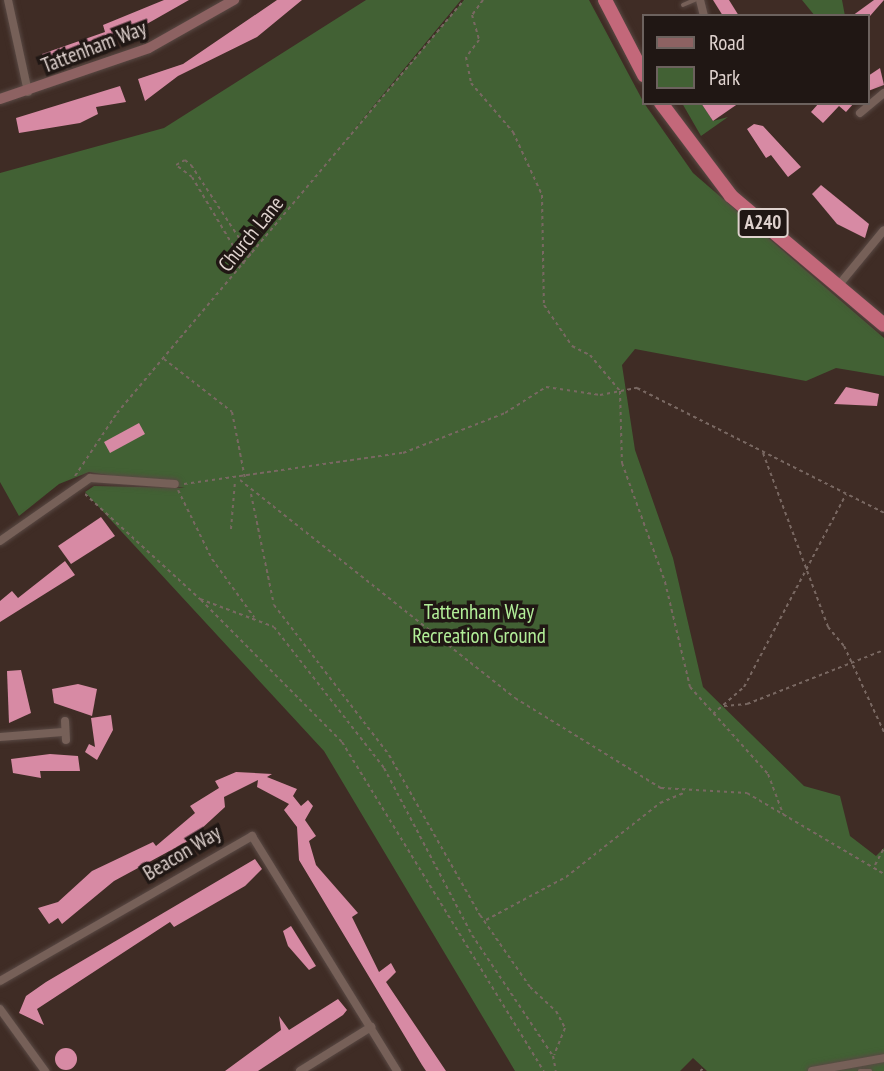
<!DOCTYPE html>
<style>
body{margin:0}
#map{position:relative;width:884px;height:1071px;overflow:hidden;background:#3f2c25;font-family:"PT Sans Narrow",sans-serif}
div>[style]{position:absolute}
.green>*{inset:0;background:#426134}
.building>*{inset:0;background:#d78aa4}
.round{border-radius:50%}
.path>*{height:2px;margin-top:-1px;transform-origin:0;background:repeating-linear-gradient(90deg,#796862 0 3.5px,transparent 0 7px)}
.roads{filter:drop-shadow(0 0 2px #594944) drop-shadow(0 0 2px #594944)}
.lane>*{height:3.5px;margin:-1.75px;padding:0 1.75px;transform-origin:1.75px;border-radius:1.75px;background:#766058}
.street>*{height:8px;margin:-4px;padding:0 4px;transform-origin:4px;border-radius:4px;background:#766058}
.secondary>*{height:10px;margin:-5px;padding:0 5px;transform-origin:5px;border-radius:5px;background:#8d6262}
.highway>*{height:14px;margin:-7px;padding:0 7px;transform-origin:7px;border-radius:7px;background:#c3687a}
span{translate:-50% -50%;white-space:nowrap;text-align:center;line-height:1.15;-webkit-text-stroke:7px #201714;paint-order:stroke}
.shield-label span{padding:2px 5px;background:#201714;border:2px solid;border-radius:5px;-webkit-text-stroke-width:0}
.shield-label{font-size:19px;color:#dfd2ce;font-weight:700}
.street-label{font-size:21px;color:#dfd2ce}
.park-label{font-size:21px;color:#b2ee98}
.legend{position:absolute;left:642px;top:14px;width:228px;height:91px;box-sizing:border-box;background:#201714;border:2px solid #6c625e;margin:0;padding:9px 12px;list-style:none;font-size:21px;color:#dfd2ce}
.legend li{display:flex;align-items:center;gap:14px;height:35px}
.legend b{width:35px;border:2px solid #6c625e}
</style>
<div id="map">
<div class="green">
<i style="clip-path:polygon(366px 0,461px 0,347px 138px,464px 0,589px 0,644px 103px,693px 173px,884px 338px,884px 376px,836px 368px,806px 381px,635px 349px,622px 365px,635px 450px,673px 558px,703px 687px,804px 786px,840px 796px,850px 836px,876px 856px,884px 848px,884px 1071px,707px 1071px,693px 1058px,680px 1071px,515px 1071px,324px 751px,85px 492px,94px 486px,185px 488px,89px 472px,59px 484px,19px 516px,0 482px,0 173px,164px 128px)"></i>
<i style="clip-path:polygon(802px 0,842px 0,845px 16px,815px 16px)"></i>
<i style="clip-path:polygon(682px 103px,701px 103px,713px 121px,728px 117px,701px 136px)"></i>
</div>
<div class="building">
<i style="clip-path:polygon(164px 0,189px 0,138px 29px,45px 63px,42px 54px,105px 32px,103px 25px)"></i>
<i style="clip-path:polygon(277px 0,302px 0,257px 37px,178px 76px,145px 101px,138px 79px,183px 64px)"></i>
<i style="clip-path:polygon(713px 0,729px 0,739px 16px,723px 16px)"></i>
<i style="clip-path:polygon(884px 0,870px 16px,852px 16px,874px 0)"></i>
<i style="clip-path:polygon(880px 68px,884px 85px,868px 91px,868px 76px)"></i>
<i style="clip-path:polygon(120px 86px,126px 102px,96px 107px,98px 114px,80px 123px,19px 133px,16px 118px)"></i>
<i style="clip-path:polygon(701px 103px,739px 103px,713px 121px)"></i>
<i style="clip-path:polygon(819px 103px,854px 103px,846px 112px,839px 106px,823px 123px,811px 112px)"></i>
<i style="clip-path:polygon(754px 124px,763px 126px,801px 167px,788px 177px,771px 155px,766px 158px,747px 129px)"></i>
<i style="clip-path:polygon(821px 185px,869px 224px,865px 238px,837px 224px,812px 194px)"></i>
<i style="clip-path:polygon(846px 387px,879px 394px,877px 406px,834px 404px)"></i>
<i style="clip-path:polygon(139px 423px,145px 434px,110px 453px,104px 442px)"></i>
<i style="clip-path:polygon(101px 517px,115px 536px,71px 564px,58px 546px)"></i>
<i style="clip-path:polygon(65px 561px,75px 575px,0 622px,0 601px,12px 591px,18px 598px)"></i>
<i style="clip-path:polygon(21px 670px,31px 713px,9px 723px,7px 671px)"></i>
<i style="clip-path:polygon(78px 684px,97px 689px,92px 716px,54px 703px,52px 689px)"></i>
<i style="clip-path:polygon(111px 715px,113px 730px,97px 760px,85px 752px,89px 744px,95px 747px,91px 718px)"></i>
<i style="clip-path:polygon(50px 754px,78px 756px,80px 771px,40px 771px,41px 778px,13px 773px,11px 759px)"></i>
<i style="clip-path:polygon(236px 772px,272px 774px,267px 777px,297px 789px,293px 796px,301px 806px,308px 800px,313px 806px,305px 820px,316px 836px,309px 841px,316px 865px,358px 913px,352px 917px,379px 972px,391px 963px,396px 972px,386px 982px,446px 1071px,426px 1071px,422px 1065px,299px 860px,297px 827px,284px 810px,289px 804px,257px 787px,258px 780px,224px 797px,225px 807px,188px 841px,114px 881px,62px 924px,58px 918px,49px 924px,38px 908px,58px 902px,92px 871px,153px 842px,156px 846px,195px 813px,190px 806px,219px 788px,215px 781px)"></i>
<i style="clip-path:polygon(255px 859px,262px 869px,245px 886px,174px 927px,170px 922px,37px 1009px,44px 1025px,19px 1013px,26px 996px,46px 982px)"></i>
<i style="clip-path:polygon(291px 926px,316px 966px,309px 970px,288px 946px,283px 931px)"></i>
<i style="clip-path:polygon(338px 999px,347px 1010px,343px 1015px,258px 1071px,225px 1071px,281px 1030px,279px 1016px,289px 1030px)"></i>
<i class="round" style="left:55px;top:1048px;width:22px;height:22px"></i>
</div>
<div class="path">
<i style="left:483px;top:0;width:19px;rotate:126deg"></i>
<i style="left:472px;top:15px;width:26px;rotate:74deg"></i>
<i style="left:479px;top:40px;width:21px;rotate:127deg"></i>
<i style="left:466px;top:57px;width:26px;rotate:79deg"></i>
<i style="left:471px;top:83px;width:65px;rotate:49.4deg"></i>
<i style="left:513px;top:132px;width:69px;rotate:65.3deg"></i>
<i style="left:542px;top:195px;width:110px;rotate:89deg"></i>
<i style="left:544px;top:305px;width:50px;rotate:55.7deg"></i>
<i style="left:572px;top:346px;width:20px;rotate:27deg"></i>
<i style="left:590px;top:355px;width:47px;rotate:50.2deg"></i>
<i style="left:620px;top:391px;width:72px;rotate:88.4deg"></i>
<i style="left:622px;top:463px;width:127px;rotate:70.1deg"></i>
<i style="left:665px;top:582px;width:108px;rotate:76.6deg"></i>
<i style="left:690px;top:687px;width:117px;rotate:48.1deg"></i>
<i style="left:768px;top:774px;width:43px;rotate:69.4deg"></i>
<i style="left:244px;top:264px;width:101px;rotate:-120.9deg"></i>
<i style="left:192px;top:177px;width:20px;rotate:-143deg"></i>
<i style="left:176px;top:165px;width:10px;rotate:-29deg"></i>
<i style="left:185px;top:160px;width:8px;rotate:40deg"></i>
<i style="left:191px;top:165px;width:109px;rotate:56.6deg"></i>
<i style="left:164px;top:359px;width:86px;rotate:37.9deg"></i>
<i style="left:232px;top:412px;width:67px;rotate:78.9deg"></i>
<i style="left:763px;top:453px;width:186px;rotate:69.5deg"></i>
<i style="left:828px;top:627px;width:25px;rotate:50deg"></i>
<i style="left:844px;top:646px;width:95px;rotate:65.1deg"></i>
<i style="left:75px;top:476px;width:76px;rotate:-56.3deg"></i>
<i style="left:117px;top:413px;width:539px;rotate:-49.96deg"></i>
<i style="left:240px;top:480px;width:351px;rotate:38.4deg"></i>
<i style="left:515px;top:698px;width:172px;rotate:31.7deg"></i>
<i style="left:661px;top:788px;width:86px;rotate:3.3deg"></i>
<i style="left:747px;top:793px;width:159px;rotate:30.6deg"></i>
<i style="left:184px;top:484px;width:221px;rotate:-8.1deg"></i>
<i style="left:403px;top:453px;width:110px;rotate:-21.4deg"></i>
<i style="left:505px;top:413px;width:49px;rotate:-32.4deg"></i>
<i style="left:546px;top:387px;width:55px;rotate:8.4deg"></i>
<i style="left:600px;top:395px;width:38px;rotate:-11deg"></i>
<i style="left:637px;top:388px;width:277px;rotate:26.8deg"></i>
<i style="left:178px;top:490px;width:77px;rotate:63.8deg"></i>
<i style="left:212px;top:559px;width:72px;rotate:54.1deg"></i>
<i style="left:85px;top:494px;width:156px;rotate:42.4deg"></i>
<i style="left:200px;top:599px;width:79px;rotate:20.7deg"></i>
<i style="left:274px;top:627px;width:179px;rotate:52deg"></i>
<i style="left:384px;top:768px;width:189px;rotate:62.2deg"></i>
<i style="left:472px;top:935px;width:146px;rotate:56.2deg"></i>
<i style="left:553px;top:1056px;width:15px;rotate:79deg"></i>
<i style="left:251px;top:494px;width:113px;rotate:78.3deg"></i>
<i style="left:274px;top:605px;width:189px;rotate:52.5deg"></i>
<i style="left:389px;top:755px;width:184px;rotate:60.4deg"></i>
<i style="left:480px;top:915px;width:88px;rotate:55.2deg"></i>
<i style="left:530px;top:987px;width:35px;rotate:43deg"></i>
<i style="left:556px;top:1011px;width:19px;rotate:62deg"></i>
<i style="left:565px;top:1028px;width:29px;rotate:112deg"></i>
<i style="left:231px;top:529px;width:48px;rotate:-85.2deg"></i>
<i style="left:201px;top:600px;width:200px;rotate:45.2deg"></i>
<i style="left:342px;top:742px;width:386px;rotate:58.5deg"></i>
<i style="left:724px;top:706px;width:23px;rotate:-5deg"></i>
<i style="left:747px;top:704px;width:147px;rotate:-21.5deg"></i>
<i style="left:713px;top:714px;width:41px;rotate:-41.1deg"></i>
<i style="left:744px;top:687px;width:218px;rotate:-62.1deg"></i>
<i style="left:875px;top:865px;width:19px;rotate:-62deg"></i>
<i style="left:486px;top:920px;width:91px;rotate:-28.3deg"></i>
<i style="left:566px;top:877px;width:120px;rotate:-38.2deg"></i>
<i style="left:660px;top:803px;width:25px;rotate:-23deg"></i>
<i style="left:700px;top:1071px;width:5px;rotate:-37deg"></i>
</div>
<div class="roads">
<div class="lane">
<i style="left:683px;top:5px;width:13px;rotate:-23deg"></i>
<i style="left:860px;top:1071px;width:10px"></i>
</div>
<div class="street">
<i style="left:8px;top:0;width:94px;rotate:77.7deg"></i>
<i style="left:700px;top:0;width:16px;rotate:76deg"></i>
<i style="left:860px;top:113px;width:31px;rotate:-40deg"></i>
<i style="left:838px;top:286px;width:72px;rotate:-50.6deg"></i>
<i style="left:0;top:541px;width:110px;rotate:-35deg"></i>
<i style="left:90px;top:478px;width:85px;rotate:4deg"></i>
<i style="left:65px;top:721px;width:19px;rotate:87deg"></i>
<i style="left:0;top:737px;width:63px;rotate:-4.5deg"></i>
<i style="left:0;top:981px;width:291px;rotate:-29.9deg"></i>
<i style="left:252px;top:836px;width:276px;rotate:58.3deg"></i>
<i style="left:0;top:1009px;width:77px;rotate:54deg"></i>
<i style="left:300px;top:1071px;width:84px;rotate:-31.8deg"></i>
<i style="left:812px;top:1071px;width:73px;rotate:-10.2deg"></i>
</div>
<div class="secondary">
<i style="left:0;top:99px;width:157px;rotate:-18.9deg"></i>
<i style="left:149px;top:48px;width:98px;rotate:-29.5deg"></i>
</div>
<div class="highway">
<i style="left:605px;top:0;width:85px;rotate:62.5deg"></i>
<i style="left:661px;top:103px;width:116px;rotate:53deg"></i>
<i style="left:731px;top:196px;width:200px;rotate:40.1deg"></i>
</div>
</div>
<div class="shield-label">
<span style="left:763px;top:223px">A240</span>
</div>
<div class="street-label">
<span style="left:94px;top:47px;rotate:-21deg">Tattenham Way</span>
<span style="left:251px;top:234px;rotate:-51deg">Church Lane</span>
<span style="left:182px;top:853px;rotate:-31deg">Beacon Way</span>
</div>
<div class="park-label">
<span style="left:479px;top:624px">Tattenham Way<br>Recreation Ground</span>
</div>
<ul class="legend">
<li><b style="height:9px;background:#8d6262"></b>Road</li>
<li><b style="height:19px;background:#426134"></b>Park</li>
</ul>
</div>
